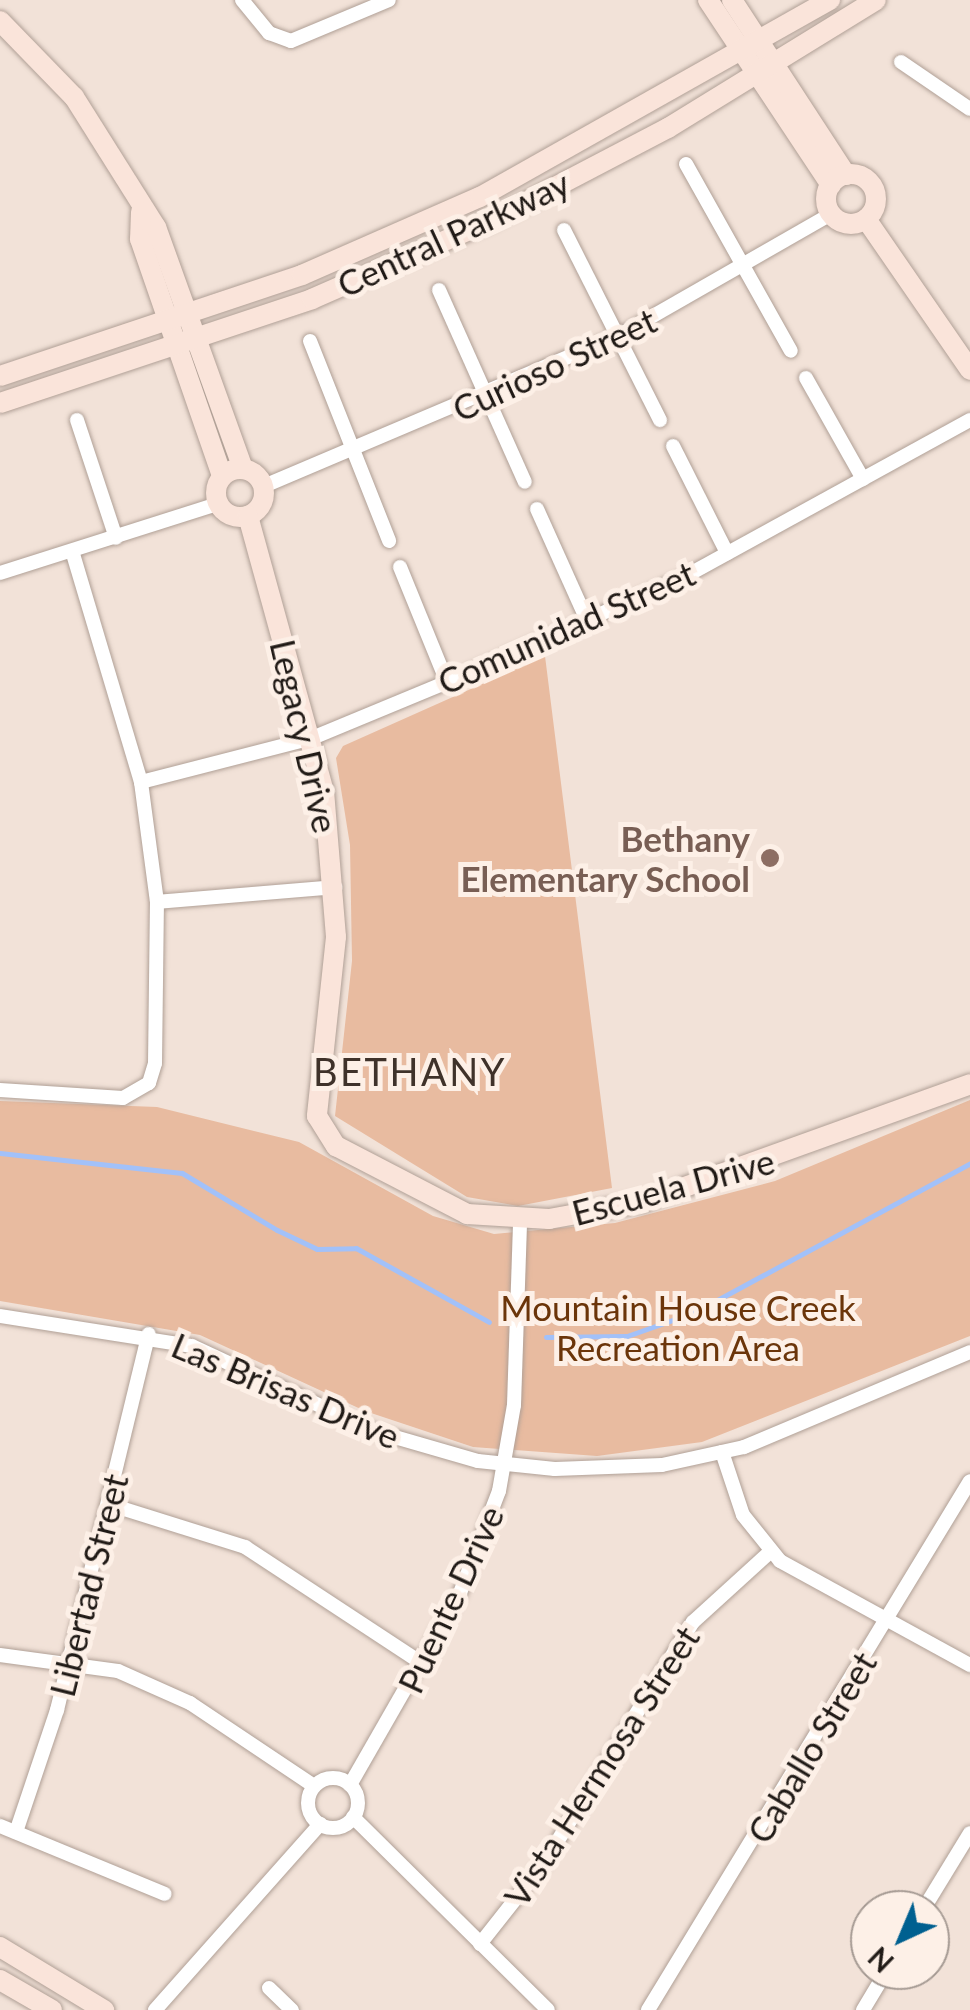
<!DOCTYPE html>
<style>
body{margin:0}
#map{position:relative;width:970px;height:2010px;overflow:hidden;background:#f2e2d8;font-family:Lato,sans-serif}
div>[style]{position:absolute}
.green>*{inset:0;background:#e8bba0}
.stream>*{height:5px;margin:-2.5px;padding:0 2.5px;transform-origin:2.5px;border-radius:2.5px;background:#a2c1f9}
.roads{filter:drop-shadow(0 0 2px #b0a096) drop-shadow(0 0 2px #b0a096)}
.street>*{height:14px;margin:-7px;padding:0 7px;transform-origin:7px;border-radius:7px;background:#fff}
.street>.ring{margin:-7px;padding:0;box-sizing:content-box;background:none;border:14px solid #fff;border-radius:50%}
.secondary>*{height:20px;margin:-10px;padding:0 10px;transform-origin:10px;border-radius:10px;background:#fae4da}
.secondary>.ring{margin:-10px;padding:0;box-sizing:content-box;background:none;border:20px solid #fae4da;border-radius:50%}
.dots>*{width:28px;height:28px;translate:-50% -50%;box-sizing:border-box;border:5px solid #fdf0e7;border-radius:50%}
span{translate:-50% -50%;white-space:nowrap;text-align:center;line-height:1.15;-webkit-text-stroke:10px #fdf0e7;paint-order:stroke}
.street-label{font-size:35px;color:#201a16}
.education-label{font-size:35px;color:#785e54;font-weight:700}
.right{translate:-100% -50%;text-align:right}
.park-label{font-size:35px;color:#6b350a}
.neighbourhood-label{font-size:38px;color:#3f322a;letter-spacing:2.5px}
.north{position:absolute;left:850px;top:1890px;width:100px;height:100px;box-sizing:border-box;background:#fdf0e7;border:2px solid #a59a93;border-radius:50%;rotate:224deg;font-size:28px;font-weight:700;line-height:40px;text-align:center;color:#201a16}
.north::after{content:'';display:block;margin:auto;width:35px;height:45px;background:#006090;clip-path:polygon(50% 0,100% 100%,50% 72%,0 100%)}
</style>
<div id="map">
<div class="green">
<i style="clip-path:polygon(545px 656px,612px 1188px,518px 1206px,467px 1197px,335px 1116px,352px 961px,350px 845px,336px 758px,343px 746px)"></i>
<i style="clip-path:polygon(970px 1100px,970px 1336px,702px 1442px,597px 1456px,473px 1447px,365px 1411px,200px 1335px,0 1301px,0 1101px,157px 1107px,299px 1142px,433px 1216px,494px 1234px,615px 1223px,775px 1181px)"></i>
</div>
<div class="stream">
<i style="left:0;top:1153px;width:183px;rotate:6.3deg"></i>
<i style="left:182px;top:1173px;width:111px;rotate:31deg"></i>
<i style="left:277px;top:1230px;width:44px;rotate:25.4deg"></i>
<i style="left:317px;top:1249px;width:39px;rotate:-1deg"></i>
<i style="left:356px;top:1248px;width:152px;rotate:29.1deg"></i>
<i style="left:546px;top:1337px;width:81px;rotate:-0.7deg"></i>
<i style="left:627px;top:1336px;width:72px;rotate:-19.4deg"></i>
<i style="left:695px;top:1312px;width:313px;rotate:-28.4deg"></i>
</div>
<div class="roads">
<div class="street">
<i style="left:242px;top:0;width:43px;rotate:50.7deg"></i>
<i style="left:269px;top:33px;width:23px;rotate:20deg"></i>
<i style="left:291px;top:41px;width:106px;rotate:-22.7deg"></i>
<i style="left:901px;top:62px;width:83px;rotate:34.3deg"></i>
<i style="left:686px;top:164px;width:214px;rotate:60.7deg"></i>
<i style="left:564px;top:230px;width:213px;rotate:63.2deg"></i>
<i style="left:439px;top:290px;width:210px;rotate:65.9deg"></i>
<i style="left:310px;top:341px;width:215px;rotate:68.4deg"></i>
<i style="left:806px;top:378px;width:116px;rotate:60.6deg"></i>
<i style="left:77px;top:420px;width:124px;rotate:71.7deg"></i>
<i style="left:673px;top:446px;width:120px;rotate:63.2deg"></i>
<i style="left:264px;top:486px;width:384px;rotate:-23deg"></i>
<i style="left:618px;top:336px;width:245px;rotate:-29.8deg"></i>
<i style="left:537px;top:509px;width:122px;rotate:65.8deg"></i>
<i style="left:400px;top:567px;width:124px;rotate:67.8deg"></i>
<i style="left:0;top:573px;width:228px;rotate:-17.6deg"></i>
<i style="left:141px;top:782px;width:177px;rotate:-14.4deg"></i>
<i style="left:312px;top:738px;width:146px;rotate:-22.5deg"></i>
<i style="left:447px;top:682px;width:261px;rotate:-23.9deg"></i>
<i style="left:686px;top:576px;width:324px;rotate:-28.8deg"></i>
<i style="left:157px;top:902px;width:179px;rotate:-4.8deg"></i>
<i style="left:0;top:1090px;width:123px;rotate:3.7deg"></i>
<i style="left:123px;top:1098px;width:30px;rotate:-30deg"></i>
<i style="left:149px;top:1083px;width:21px;rotate:-73deg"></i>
<i style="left:155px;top:1063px;width:161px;rotate:-89.3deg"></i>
<i style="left:157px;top:902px;width:121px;rotate:-97.6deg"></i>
<i style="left:141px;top:782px;width:238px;rotate:-106.6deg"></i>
<i style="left:0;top:1316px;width:194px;rotate:8.9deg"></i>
<i style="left:192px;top:1346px;width:201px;rotate:25deg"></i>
<i style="left:374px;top:1431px;width:108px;rotate:16.1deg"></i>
<i style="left:478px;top:1461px;width:77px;rotate:5.9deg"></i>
<i style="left:555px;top:1469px;width:107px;rotate:-2.1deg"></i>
<i style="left:662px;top:1465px;width:84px;rotate:-12.4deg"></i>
<i style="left:744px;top:1447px;width:245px;rotate:-22.8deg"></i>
<i style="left:722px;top:1452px;width:66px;rotate:71.6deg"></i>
<i style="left:743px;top:1515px;width:59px;rotate:51.2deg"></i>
<i style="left:780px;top:1561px;width:217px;rotate:28.7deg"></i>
<i style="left:108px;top:1504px;width:144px;rotate:17.4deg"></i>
<i style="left:245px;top:1547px;width:213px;rotate:33.3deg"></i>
<i style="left:0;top:1655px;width:119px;rotate:7.7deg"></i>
<i style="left:118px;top:1671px;width:79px;rotate:24deg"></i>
<i style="left:190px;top:1703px;width:149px;rotate:33.8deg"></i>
<i class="ring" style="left:308px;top:1778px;width:36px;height:36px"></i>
<i style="left:350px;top:1785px;width:221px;rotate:-60.2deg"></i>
<i style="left:460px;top:1593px;width:109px;rotate:-69.1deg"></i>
<i style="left:499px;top:1491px;width:87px;rotate:-80.1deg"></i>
<i style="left:514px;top:1405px;width:185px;rotate:-88.1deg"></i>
<i style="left:353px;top:1817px;width:274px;rotate:44.7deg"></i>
<i style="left:0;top:1826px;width:178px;rotate:22.4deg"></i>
<i style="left:16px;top:1832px;width:129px;rotate:-71.4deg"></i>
<i style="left:57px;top:1710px;width:387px;rotate:-76.3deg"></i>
<i style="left:923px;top:1910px;width:90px;rotate:-58.6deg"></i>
<i style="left:480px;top:1944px;width:103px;rotate:-51.7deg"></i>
<i style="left:544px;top:1863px;width:283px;rotate:-58.3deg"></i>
<i style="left:693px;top:1622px;width:104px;rotate:-42.3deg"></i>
<i style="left:269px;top:1988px;width:32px;rotate:44deg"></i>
<i style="left:155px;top:2010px;width:249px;rotate:-48.4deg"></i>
<i style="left:648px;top:2010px;width:619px;rotate:-58.67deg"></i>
<i style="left:863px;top:2010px;width:47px;rotate:-59deg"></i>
</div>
<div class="secondary">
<i style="left:708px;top:0;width:222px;rotate:56.4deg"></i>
<i style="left:732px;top:0;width:209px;rotate:56.9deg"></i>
<i style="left:0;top:21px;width:106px;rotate:45.8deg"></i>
<i style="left:74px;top:97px;width:154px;rotate:57.8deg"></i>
<i style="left:156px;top:227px;width:257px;rotate:70.2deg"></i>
<i class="ring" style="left:826px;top:174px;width:30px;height:30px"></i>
<i style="left:141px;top:212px;width:27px;rotate:92deg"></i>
<i style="left:140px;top:239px;width:251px;rotate:70.9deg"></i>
<i style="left:866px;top:219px;width:183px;rotate:55.4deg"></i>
<i style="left:0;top:376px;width:318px;rotate:-18.5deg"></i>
<i style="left:302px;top:275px;width:194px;rotate:-23.7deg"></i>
<i style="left:480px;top:197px;width:402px;rotate:-29.4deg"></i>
<i style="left:0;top:403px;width:329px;rotate:-18.4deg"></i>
<i style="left:312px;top:299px;width:197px;rotate:-23.7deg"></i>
<i style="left:492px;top:220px;width:199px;rotate:-27.6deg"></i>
<i style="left:668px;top:128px;width:244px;rotate:-31.6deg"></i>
<i class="ring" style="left:216px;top:469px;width:28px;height:28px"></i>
<i style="left:248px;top:516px;width:285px;rotate:74.6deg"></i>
<i style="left:324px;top:791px;width:146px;rotate:85.3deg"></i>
<i style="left:336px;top:937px;width:180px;rotate:96.1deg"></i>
<i style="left:317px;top:1116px;width:36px;rotate:58deg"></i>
<i style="left:336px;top:1146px;width:148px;rotate:27.4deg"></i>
<i style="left:467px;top:1214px;width:82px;rotate:3.5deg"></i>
<i style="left:549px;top:1219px;width:96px;rotate:-10.3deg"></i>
<i style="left:643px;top:1202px;width:348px;rotate:-19.8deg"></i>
<i style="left:0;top:1947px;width:122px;rotate:31.2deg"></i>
<i style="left:0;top:1980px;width:60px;rotate:30deg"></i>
</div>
</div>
<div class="dots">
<i style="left:770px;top:858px;background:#8d6e63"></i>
</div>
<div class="street-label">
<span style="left:453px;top:233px;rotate:-25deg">Central Parkway</span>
<span style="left:554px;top:364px;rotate:-25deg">Curioso Street</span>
<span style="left:566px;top:627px;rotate:-24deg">Comunidad Street</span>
<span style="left:305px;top:736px;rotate:77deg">Legacy Drive</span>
<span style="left:673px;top:1186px;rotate:-15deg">Escuela Drive</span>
<span style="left:286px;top:1390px;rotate:23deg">Las Brisas Drive</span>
<span style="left:88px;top:1585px;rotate:-76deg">Libertad Street</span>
<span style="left:450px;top:1599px;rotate:-65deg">Puente Drive</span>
<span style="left:811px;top:1747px;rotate:-59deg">Caballo Street</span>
<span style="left:601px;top:1766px;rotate:-57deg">Vista Hermosa Street</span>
</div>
<div class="education-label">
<span class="right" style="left:750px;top:858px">Bethany<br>Elementary School</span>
</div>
<div class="park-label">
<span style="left:678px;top:1327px">Mountain House Creek<br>Recreation Area</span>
</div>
<div class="neighbourhood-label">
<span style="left:410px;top:1072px">BETHANY</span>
</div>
<div class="north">N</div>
</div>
